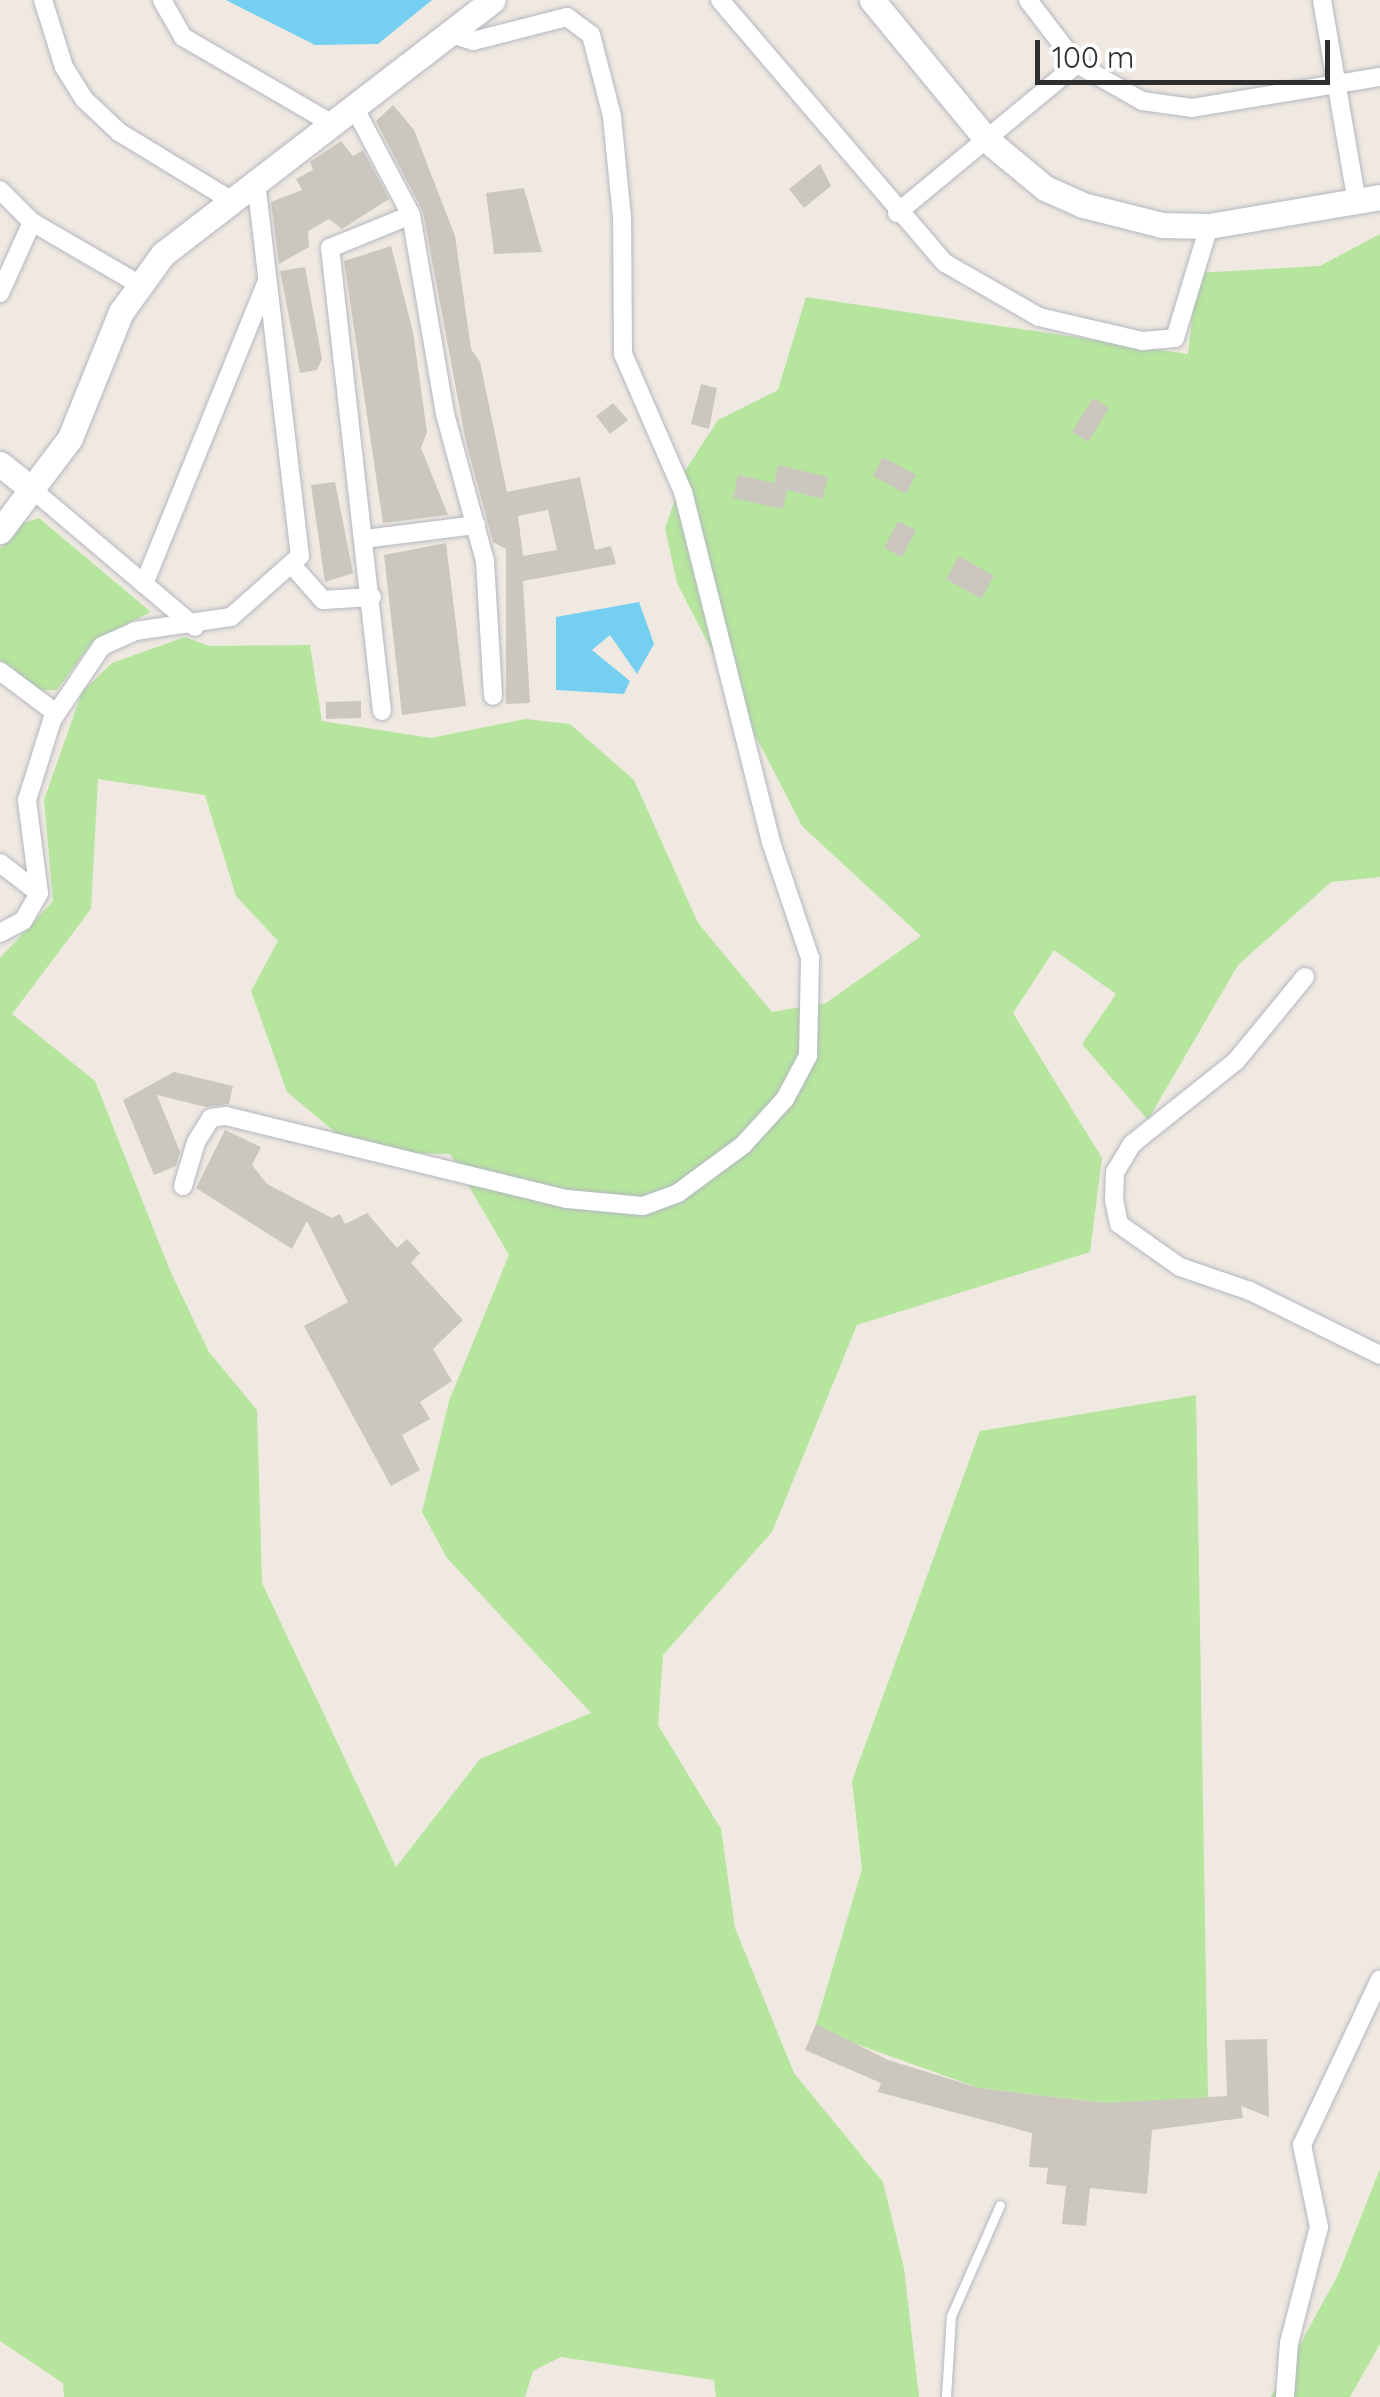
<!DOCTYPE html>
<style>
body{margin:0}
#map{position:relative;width:1380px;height:2397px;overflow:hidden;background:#efe9e1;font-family:Quicksand,sans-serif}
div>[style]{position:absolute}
.green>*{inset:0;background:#b6e59e}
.water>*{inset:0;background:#75cff0}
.building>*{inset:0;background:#cbc7bf}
.roads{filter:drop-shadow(0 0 2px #b4b7c1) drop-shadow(0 0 2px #b4b7c1)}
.lane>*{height:9px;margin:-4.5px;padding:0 4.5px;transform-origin:4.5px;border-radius:4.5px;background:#fff}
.street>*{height:18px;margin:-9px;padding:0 9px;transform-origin:9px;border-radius:9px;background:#fff}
.secondary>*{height:25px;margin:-12.5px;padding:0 12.5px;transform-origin:12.5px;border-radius:12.5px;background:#fff}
span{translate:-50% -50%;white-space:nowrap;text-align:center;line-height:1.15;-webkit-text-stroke:8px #fff;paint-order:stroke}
.scale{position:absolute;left:1035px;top:40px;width:295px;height:45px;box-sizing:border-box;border:5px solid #2e2e2e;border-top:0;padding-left:12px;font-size:30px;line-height:35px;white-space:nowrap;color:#2e2e2e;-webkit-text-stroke:8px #fff;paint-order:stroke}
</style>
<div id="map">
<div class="green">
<i style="clip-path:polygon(evenodd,1380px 234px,1380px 877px,1331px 882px,1238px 965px,1148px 1120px,1082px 1044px,1116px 994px,1054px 950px,1013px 1013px,1102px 1158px,1090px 1252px,857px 1325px,772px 1532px,663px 1655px,658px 1725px,721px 1829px,735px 1928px,794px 2073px,883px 2182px,904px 2268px,919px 2397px,716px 2397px,714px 2380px,561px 2357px,533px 2371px,525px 2397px,64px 2397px,63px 2383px,0 2341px,0 958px,53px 901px,44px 800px,82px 692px,112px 663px,185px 637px,209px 646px,310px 645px,322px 721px,431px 738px,525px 719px,570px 724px,634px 780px,698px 923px,772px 1012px,826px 1003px,921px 936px,802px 826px,677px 583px,665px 528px,685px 471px,718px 420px,778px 390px,806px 297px,1188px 354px,1197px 273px,1320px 266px,1380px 234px,98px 779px,205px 795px,236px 896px,278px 941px,251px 991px,287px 1092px,359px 1152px,450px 1154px,509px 1255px,449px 1401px,422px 1512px,447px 1558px,591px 1713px,480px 1759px,396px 1867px,262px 1583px,257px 1410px,209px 1352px,171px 1273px,95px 1081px,12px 1014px,91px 909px,98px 779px)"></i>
<i style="clip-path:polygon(39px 518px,151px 612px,93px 641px,57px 690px,39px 690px,0 660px,0 549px,21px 524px)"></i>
<i style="clip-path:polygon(1196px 1395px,1208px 2098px,1105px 2103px,979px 2088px,834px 2036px,816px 2024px,862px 1869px,852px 1781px,980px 1431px)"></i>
<i style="clip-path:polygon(1380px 2169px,1380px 2344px,1350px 2397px,1271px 2397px,1338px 2275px)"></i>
</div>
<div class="water">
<i style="clip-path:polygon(226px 0,432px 0,378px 44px,315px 45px)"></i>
<i style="clip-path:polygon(639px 602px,654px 644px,637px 674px,610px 635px,592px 650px,630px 681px,624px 694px,556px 690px,556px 617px)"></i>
</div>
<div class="building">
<i style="clip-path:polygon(evenodd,393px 105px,414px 130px,455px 236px,471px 349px,480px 362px,507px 492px,580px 477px,595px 550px,611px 546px,616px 564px,523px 581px,530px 703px,506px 704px,506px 549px,493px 542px,466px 442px,423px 212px,376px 121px,393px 105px,548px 510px,557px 550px,523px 556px,518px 516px,548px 510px)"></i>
<i style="clip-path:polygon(341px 141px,353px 156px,363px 150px,389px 199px,342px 229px,329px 219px,308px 231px,309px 247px,279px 264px,271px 202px,302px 190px,296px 179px,313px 170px,310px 162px)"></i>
<i style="clip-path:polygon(820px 164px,831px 186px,804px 208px,789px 189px)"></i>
<i style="clip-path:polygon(524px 188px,542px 252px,494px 254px,486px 193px)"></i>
<i style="clip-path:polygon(391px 246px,413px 332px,427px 432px,421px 448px,448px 515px,383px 523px,344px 261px)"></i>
<i style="clip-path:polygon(305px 267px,322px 359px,317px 370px,300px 373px,280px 271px)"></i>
<i style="clip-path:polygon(701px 384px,717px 388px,709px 429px,691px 424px)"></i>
<i style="clip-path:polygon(1093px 398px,1109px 408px,1088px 442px,1072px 432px)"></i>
<i style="clip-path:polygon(613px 403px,628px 420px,610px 434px,596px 416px)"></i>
<i style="clip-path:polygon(883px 457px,916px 475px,906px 494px,873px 476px)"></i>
<i style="clip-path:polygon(778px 465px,828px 477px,822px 499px,787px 490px,783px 509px,733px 498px,738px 475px,774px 483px)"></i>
<i style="clip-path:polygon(335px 482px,353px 573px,325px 582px,311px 485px)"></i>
<i style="clip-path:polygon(898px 521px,916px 530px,902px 557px,884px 548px)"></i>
<i style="clip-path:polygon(446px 543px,466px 706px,402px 715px,384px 555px)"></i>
<i style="clip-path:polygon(959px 556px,994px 576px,981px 599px,946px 579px)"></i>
<i style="clip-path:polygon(361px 701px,361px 718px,326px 719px,326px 702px)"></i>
<i style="clip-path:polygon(174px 1072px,233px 1086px,229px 1104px,206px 1107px,157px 1095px,180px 1152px,176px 1166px,154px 1175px,123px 1100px)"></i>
<i style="clip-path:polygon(225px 1130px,261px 1147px,252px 1165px,267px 1184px,332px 1218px,340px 1214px,345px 1224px,367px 1213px,397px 1248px,407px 1239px,420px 1253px,411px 1263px,463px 1320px,433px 1349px,452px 1381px,420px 1402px,430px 1419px,402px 1435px,420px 1470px,391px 1486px,304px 1326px,348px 1302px,307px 1221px,292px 1249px,196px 1188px)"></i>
<i style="clip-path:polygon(816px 2024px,888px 2060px,979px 2088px,1105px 2103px,1227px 2096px,1225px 2040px,1267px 2039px,1269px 2117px,1241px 2106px,1243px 2118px,1152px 2130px,1147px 2194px,1090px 2188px,1086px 2226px,1062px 2224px,1066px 2186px,1046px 2184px,1048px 2168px,1029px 2167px,1032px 2133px,878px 2092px,881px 2083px,805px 2050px)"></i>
</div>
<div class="roads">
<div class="lane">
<i style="left:946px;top:2397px;width:81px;rotate:-86.5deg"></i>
<i style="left:951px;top:2316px;width:121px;rotate:-66.2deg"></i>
</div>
<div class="street">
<i style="left:43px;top:0;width:70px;rotate:72.6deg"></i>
<i style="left:64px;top:67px;width:39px;rotate:58deg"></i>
<i style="left:85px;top:100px;width:47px;rotate:43.3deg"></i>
<i style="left:119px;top:132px;width:132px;rotate:31.4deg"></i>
<i style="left:162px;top:0;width:43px;rotate:60.4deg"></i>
<i style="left:183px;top:37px;width:171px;rotate:30.2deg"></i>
<i style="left:720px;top:0;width:346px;rotate:49.5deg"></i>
<i style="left:945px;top:263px;width:108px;rotate:29.9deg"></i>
<i style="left:1039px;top:317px;width:106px;rotate:13.1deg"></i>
<i style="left:1142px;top:341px;width:33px;rotate:-5deg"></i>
<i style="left:1175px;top:338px;width:117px;rotate:-73.1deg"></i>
<i style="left:1028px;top:0;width:81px;rotate:52.6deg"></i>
<i style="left:1077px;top:64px;width:75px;rotate:29.6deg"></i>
<i style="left:1142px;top:101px;width:50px;rotate:8deg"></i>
<i style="left:1192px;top:108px;width:191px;rotate:-9.4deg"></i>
<i style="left:1322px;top:0;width:205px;rotate:80.2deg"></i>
<i style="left:353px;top:105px;width:124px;rotate:62.2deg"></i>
<i style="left:411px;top:215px;width:202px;rotate:80.3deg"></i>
<i style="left:445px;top:414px;width:152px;rotate:74.8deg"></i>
<i style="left:485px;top:561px;width:135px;rotate:86.6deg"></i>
<i style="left:0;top:190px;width:45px;rotate:45deg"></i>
<i style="left:32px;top:222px;width:121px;rotate:30.2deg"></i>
<i style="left:897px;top:213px;width:234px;rotate:-39.6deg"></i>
<i style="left:0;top:293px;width:78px;rotate:-65.7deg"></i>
<i style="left:33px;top:490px;width:212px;rotate:40.2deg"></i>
<i style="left:364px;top:539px;width:113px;rotate:-7.1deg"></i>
<i style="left:292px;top:565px;width:47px;rotate:48.5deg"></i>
<i style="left:323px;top:600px;width:49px;rotate:-3.5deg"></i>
<i style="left:144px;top:584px;width:325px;rotate:-67.9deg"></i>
<i style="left:0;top:671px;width:70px;rotate:36.9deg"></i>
<i style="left:382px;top:711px;width:466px;rotate:-96.4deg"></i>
<i style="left:330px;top:248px;width:87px;rotate:-22.2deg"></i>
<i style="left:0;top:863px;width:49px;rotate:37.6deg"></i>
<i style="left:0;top:933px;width:26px;rotate:-28deg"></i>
<i style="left:23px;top:921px;width:32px;rotate:-60deg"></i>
<i style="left:39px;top:893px;width:94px;rotate:-97.4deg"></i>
<i style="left:27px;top:800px;width:84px;rotate:-72.6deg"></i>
<i style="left:52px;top:720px;width:89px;rotate:-56deg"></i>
<i style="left:102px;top:646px;width:36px;rotate:-24deg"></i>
<i style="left:135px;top:631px;width:97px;rotate:-8.3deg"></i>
<i style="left:231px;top:617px;width:92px;rotate:-41.5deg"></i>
<i style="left:300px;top:556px;width:376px;rotate:-96.7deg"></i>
<i style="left:1305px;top:977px;width:109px;rotate:129.4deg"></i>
<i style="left:1236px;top:1061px;width:133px;rotate:141.4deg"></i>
<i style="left:1132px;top:1144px;width:33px;rotate:121deg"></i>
<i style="left:1115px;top:1172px;width:28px;rotate:92deg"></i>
<i style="left:1114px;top:1200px;width:25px;rotate:78deg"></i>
<i style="left:1119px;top:1224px;width:75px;rotate:35.2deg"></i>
<i style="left:1180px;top:1267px;width:74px;rotate:18.9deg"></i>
<i style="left:1250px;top:1291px;width:145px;rotate:26.2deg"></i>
<i style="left:183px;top:1186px;width:46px;rotate:-73.5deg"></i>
<i style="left:196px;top:1142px;width:28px;rotate:-58deg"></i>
<i style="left:211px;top:1118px;width:15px;rotate:-8deg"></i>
<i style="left:226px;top:1116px;width:351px;rotate:13.7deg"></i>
<i style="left:567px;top:1199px;width:76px;rotate:5.3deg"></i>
<i style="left:643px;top:1206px;width:37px;rotate:-20deg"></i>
<i style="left:678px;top:1193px;width:81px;rotate:-36.4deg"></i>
<i style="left:743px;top:1145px;width:62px;rotate:-47.6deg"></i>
<i style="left:785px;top:1099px;width:49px;rotate:-61.9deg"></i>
<i style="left:808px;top:1056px;width:98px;rotate:-88.8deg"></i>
<i style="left:810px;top:958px;width:122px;rotate:-108.6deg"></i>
<i style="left:771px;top:842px;width:361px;rotate:-104.1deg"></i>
<i style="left:683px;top:492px;width:150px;rotate:-113.5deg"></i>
<i style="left:623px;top:354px;width:137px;rotate:-90.4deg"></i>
<i style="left:622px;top:217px;width:101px;rotate:-95.7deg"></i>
<i style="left:612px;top:116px;width:84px;rotate:-104.5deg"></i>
<i style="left:591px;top:35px;width:30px;rotate:-143deg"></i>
<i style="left:567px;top:17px;width:97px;rotate:165.7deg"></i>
<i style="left:473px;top:41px;width:23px;rotate:-162deg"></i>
<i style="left:1285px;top:2397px;width:54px;rotate:-85.8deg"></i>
<i style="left:1289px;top:2343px;width:120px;rotate:-75.5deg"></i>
<i style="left:1319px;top:2227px;width:84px;rotate:-101.7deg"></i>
<i style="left:1302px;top:2145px;width:183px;rotate:-64.8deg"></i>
</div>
<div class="secondary">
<i style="left:872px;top:0;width:181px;rotate:50.6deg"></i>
<i style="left:987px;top:140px;width:75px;rotate:39.6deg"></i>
<i style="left:1045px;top:188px;width:42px;rotate:24.1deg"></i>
<i style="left:1083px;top:205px;width:81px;rotate:14.2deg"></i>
<i style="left:1162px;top:225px;width:47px;rotate:1.2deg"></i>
<i style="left:1209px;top:226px;width:173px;rotate:-9.6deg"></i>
<i style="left:0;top:464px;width:42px;rotate:38.2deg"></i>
<i style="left:0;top:531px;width:116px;rotate:-53deg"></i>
<i style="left:70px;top:438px;width:136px;rotate:-68deg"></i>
<i style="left:121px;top:312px;width:72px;rotate:-54.1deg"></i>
<i style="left:163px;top:254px;width:416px;rotate:-37.6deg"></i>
</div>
</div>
<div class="scale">100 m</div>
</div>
